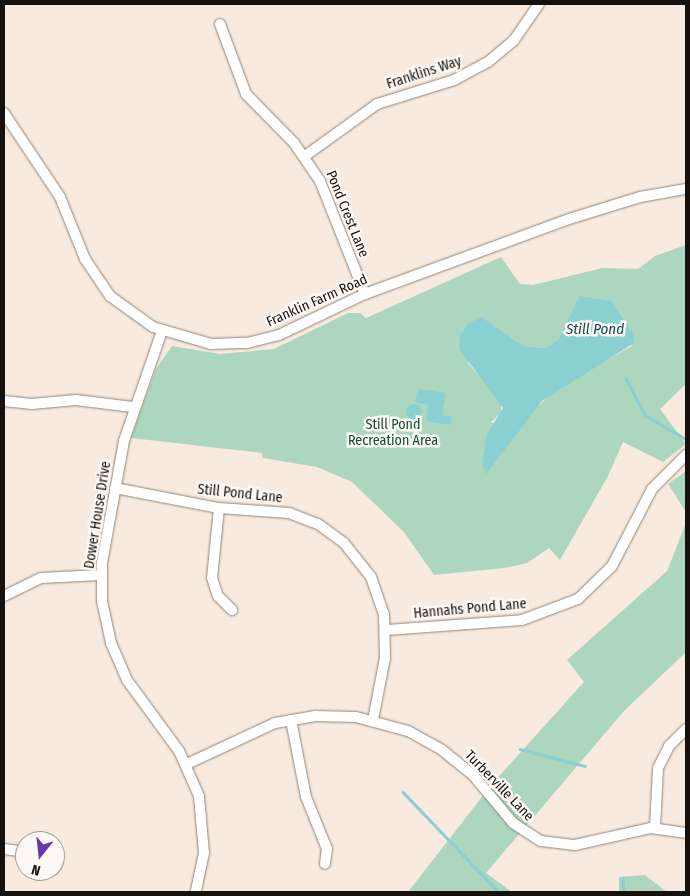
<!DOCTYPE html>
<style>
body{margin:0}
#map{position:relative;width:690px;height:896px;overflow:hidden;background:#f8eade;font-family:"Fira Sans Condensed",sans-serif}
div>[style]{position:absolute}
.green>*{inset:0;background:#acd6be}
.water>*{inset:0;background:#8acfd2}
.round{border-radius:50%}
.stream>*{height:2.5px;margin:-1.25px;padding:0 1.25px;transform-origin:1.25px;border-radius:1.25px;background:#8acfd2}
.roads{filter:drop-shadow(0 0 1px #908479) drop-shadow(0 0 1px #908479)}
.minor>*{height:10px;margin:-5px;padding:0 5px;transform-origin:5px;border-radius:5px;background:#fff}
span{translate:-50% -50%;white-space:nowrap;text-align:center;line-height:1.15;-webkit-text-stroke:5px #fef9f4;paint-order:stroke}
.street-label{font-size:14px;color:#16110d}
.park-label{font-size:14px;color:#0f4f33}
.water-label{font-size:15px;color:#0d4b4e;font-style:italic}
.frame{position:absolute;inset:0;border:5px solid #16110d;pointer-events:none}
.north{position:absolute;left:15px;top:831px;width:50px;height:50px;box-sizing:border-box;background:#fef9f4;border:1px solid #a19c98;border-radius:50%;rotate:196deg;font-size:14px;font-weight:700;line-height:20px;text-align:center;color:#16110d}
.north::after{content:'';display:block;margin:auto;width:18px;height:22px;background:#6537ae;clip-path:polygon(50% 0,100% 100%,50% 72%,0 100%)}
</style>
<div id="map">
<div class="green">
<i style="clip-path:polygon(evenodd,686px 245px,686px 384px,660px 409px,686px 444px,663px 462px,623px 442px,608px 476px,560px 560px,549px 548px,527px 563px,504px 568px,434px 575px,404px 532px,352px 482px,317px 467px,263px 458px,262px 453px,131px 438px,156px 369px,172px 346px,220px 354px,274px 349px,348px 313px,360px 313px,366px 318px,501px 257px,520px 284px,533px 285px,602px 268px,638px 269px,655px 256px,686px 245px,579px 296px,632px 346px,559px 387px,526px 417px,513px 436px,491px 422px,501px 413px,501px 402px,468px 363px,488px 322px,524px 346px,545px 348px,558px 340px,579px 296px)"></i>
<i style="clip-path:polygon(686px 471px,686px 512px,668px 484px)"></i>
<i style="clip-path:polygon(686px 523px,686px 652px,624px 711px,486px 873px,512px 892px,408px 892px,492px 784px,584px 682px,567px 660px,667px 571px)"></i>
<i style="clip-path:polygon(645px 875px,667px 892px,619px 892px,619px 877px)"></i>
</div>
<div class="water">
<i style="clip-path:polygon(579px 296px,611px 301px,634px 335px,634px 343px,542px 401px,486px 474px,482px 464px,487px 434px,503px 408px,459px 349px,460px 336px,468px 324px,481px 317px,524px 346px,545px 348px,558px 340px)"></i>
<i style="clip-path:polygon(418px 389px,446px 393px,442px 415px,451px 417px,450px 425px,426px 421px,428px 405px,415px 402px)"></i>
<i class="round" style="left:406px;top:404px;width:16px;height:16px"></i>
</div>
<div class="stream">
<i style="left:626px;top:378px;width:42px;rotate:62.8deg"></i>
<i style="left:645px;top:415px;width:48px;rotate:30.3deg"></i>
<i style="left:520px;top:749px;width:67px;rotate:14.7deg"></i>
<i style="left:403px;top:792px;width:139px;rotate:46.2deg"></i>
<i style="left:623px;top:878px;width:14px;rotate:86deg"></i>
</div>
<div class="roads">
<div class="minor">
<i style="left:220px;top:24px;width:75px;rotate:69.6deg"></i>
<i style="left:246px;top:94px;width:69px;rotate:45.6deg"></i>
<i style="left:294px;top:143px;width:46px;rotate:55.6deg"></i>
<i style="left:320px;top:181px;width:122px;rotate:68.3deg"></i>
<i style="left:4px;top:113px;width:101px;rotate:56.3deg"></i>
<i style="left:60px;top:197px;width:67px;rotate:68deg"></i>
<i style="left:85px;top:259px;width:45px;rotate:56deg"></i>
<i style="left:110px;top:296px;width:53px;rotate:35.8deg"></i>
<i style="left:153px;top:327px;width:60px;rotate:16.3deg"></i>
<i style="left:211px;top:344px;width:36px;rotate:-2deg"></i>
<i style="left:247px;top:343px;width:33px;rotate:-14deg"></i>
<i style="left:279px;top:335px;width:95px;rotate:-25.5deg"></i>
<i style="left:365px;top:294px;width:217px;rotate:-20.2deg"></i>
<i style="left:569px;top:219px;width:74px;rotate:-17.2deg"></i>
<i style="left:640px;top:197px;width:47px;rotate:-9.9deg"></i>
<i style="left:305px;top:156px;width:89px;rotate:-35.8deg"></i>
<i style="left:377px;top:104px;width:81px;rotate:-17.3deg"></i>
<i style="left:454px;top:80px;width:38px;rotate:-28deg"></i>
<i style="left:488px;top:62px;width:34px;rotate:-40deg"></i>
<i style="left:514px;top:40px;width:44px;rotate:-55.2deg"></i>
<i style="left:162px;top:331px;width:116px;rotate:109.1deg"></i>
<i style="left:124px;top:441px;width:124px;rotate:100.2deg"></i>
<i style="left:102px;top:563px;width:38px;rotate:90deg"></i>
<i style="left:102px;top:601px;width:43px;rotate:77.9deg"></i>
<i style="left:111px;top:643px;width:40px;rotate:66.6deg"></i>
<i style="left:127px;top:680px;width:88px;rotate:53.8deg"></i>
<i style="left:179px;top:751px;width:49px;rotate:66deg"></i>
<i style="left:199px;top:796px;width:57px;rotate:85deg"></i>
<i style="left:204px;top:853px;width:40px;rotate:102deg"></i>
<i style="left:4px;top:401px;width:28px;rotate:6deg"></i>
<i style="left:32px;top:404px;width:44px;rotate:-5.2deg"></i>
<i style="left:76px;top:400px;width:57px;rotate:7deg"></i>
<i style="left:115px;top:488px;width:106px;rotate:10.9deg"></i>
<i style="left:219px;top:508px;width:70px;rotate:4.1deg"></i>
<i style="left:289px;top:513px;width:31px;rotate:21deg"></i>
<i style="left:318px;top:524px;width:32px;rotate:36deg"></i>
<i style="left:344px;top:543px;width:43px;rotate:51.5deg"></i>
<i style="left:371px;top:577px;width:39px;rotate:71deg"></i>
<i style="left:384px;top:614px;width:44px;rotate:88.7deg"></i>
<i style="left:385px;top:658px;width:63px;rotate:101deg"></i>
<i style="left:219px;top:508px;width:70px;rotate:95.7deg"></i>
<i style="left:212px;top:578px;width:19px;rotate:72deg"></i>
<i style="left:218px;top:596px;width:20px;rotate:45deg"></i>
<i style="left:4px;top:596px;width:41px;rotate:-25.9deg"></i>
<i style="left:41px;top:578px;width:60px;rotate:-2.9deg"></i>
<i style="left:387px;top:630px;width:135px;rotate:-4.2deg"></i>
<i style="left:522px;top:620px;width:60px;rotate:-20.6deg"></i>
<i style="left:578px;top:599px;width:47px;rotate:-44.1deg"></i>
<i style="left:612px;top:566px;width:87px;rotate:-62.5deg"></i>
<i style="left:652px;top:489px;width:48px;rotate:-45deg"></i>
<i style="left:291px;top:720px;width:78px;rotate:79deg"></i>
<i style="left:306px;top:797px;width:56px;rotate:68deg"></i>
<i style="left:327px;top:849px;width:15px;rotate:98deg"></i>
<i style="left:187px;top:764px;width:97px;rotate:-25deg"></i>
<i style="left:275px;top:723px;width:41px;rotate:-9.9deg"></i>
<i style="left:315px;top:716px;width:41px;rotate:1.4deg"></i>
<i style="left:356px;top:717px;width:54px;rotate:15.1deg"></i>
<i style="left:408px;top:731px;width:39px;rotate:29deg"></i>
<i style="left:442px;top:750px;width:40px;rotate:39deg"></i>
<i style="left:473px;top:775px;width:62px;rotate:50.2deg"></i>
<i style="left:513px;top:823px;width:33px;rotate:33deg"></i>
<i style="left:541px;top:841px;width:34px;rotate:7deg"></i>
<i style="left:575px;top:845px;width:78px;rotate:-12.6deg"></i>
<i style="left:651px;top:828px;width:35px;rotate:8deg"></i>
<i style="left:655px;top:828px;width:60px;rotate:-87.1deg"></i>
<i style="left:658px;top:768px;width:25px;rotate:-63deg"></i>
<i style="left:669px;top:746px;width:24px;rotate:-45deg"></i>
<i style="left:4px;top:849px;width:21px;rotate:8deg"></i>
<i style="left:55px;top:860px;width:4px;rotate:63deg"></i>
</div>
</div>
<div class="street-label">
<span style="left:424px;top:73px;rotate:-18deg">Franklins Way</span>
<span style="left:347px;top:214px;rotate:68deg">Pond Crest Lane</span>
<span style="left:317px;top:301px;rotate:-24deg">Franklin Farm Road</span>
<span style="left:240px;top:494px;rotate:6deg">Still Pond Lane</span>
<span style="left:98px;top:515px;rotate:-81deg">Dower House Drive</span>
<span style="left:470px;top:609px;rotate:-5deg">Hannahs Pond Lane</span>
<span style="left:499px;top:786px;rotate:46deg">Turberville Lane</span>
</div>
<div class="park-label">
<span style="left:393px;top:433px">Still Pond<br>Recreation Area</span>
</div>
<div class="water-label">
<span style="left:595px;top:330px">Still Pond</span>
</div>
<div class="frame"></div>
<div class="north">N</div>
</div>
